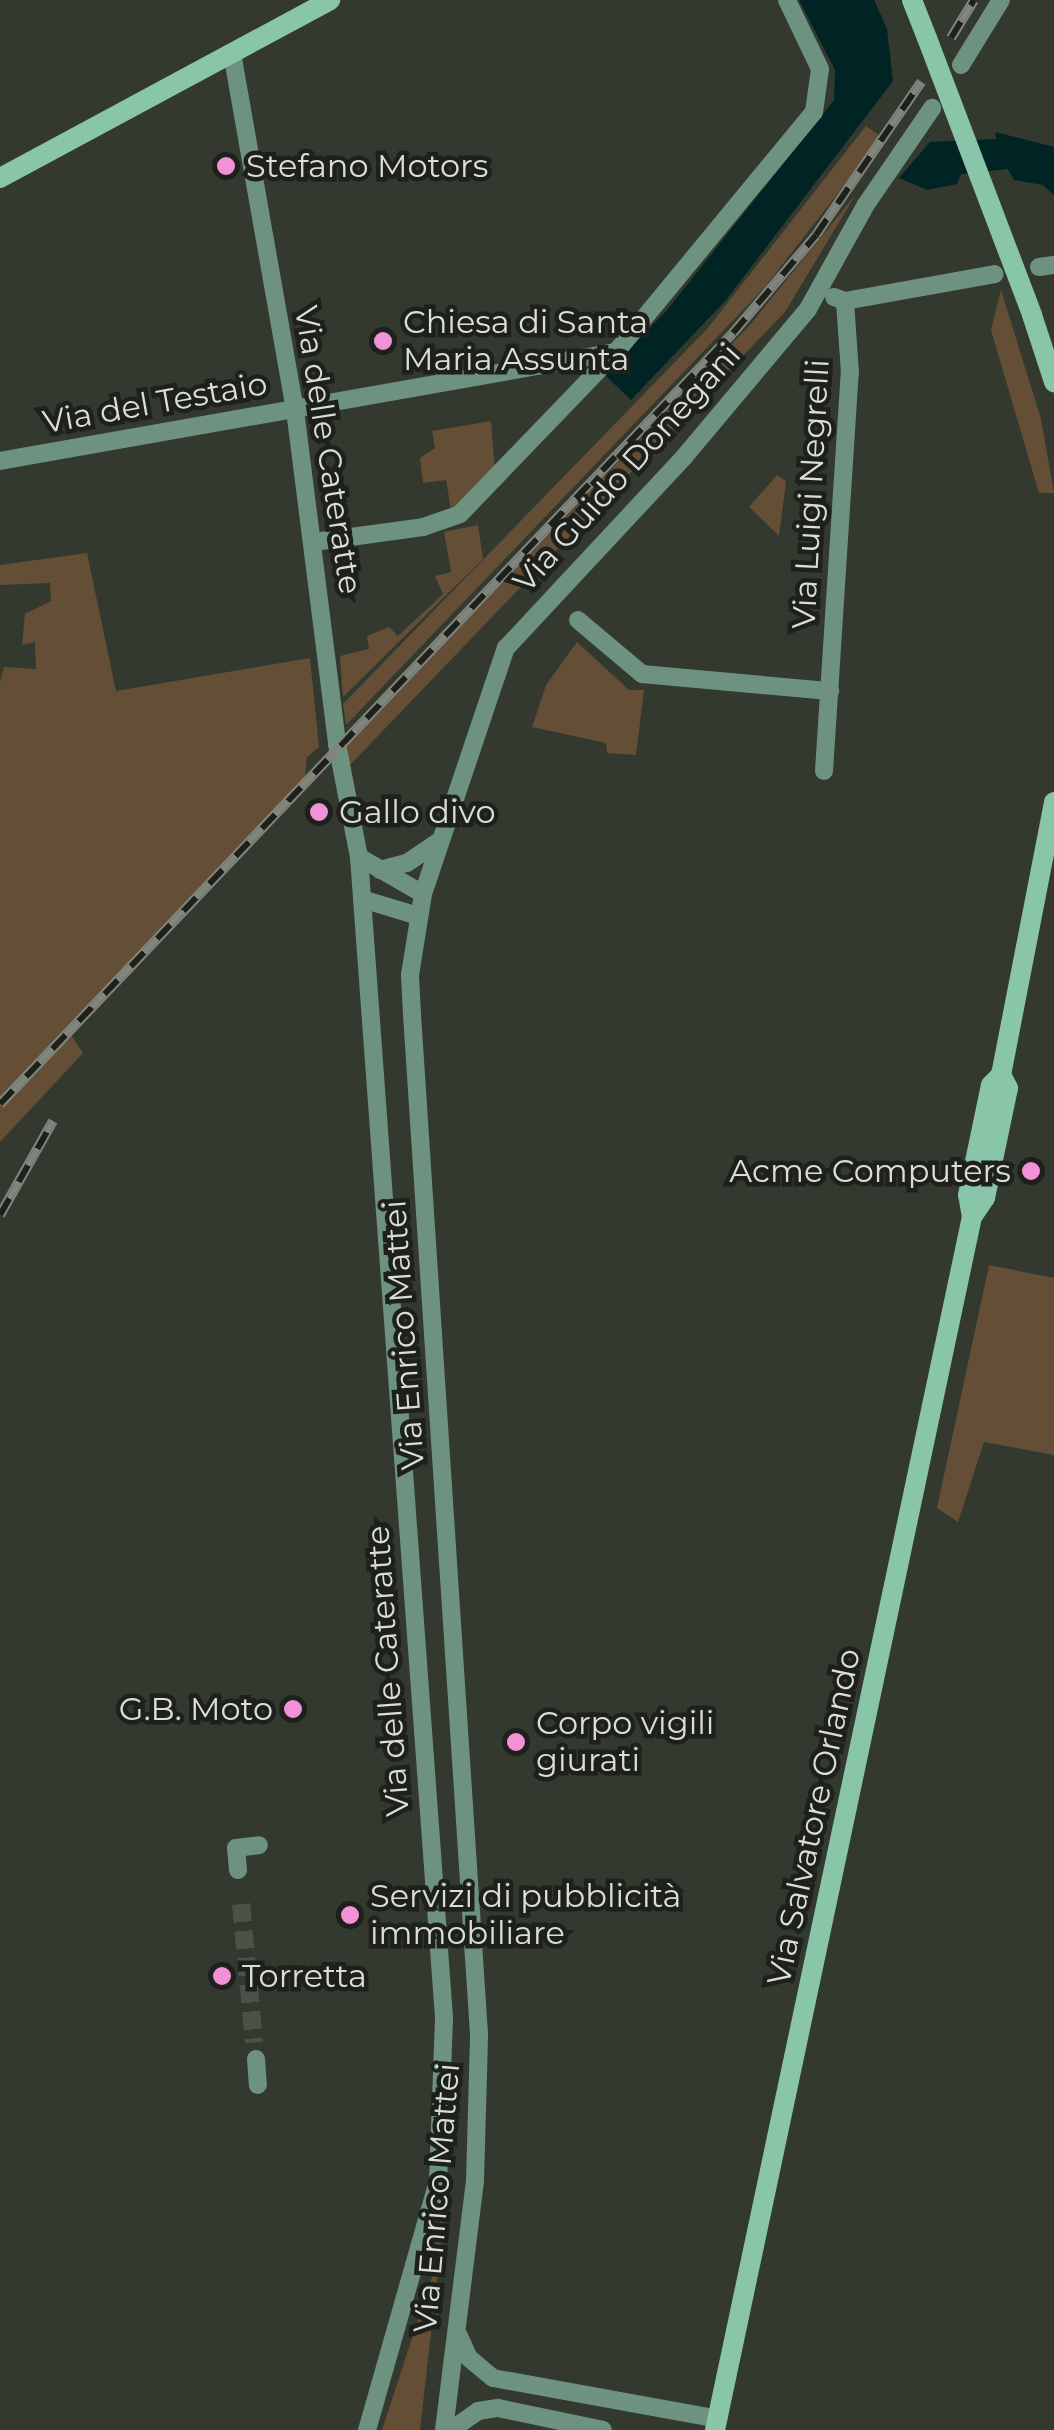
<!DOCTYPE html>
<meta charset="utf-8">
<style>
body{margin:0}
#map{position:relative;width:1054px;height:2430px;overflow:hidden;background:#33392f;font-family:Montserrat,sans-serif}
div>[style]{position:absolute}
.green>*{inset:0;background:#644f36}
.water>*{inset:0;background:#002323}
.street-tunnel>*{height:18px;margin-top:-9px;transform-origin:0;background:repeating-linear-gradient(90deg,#4c5248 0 18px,transparent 0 27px)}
.street>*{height:18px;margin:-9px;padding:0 9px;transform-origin:9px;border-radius:9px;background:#6d9280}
.secondary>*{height:20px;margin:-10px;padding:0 10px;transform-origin:10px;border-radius:10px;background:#89c5a9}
.rail>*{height:10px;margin-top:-5px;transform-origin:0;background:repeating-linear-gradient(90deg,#1d201b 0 19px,#80857d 0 38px);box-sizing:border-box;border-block:2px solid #80857d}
.secondary-bridge>*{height:20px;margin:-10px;padding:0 10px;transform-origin:10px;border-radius:10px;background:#89c5a9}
.dots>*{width:28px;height:28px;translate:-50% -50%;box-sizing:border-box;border:5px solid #1d201b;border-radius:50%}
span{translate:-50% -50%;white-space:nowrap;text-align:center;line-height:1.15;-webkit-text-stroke:9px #1d201b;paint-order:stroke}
.poi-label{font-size:32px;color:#daded7}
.left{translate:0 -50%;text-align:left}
.right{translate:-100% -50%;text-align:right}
.street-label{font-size:32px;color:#daded7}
</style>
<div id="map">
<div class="green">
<i style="clip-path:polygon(866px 126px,879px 135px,871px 151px,764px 288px,346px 725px,343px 704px,707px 329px)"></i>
<i style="clip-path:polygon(856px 194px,785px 312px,349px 766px,347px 744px,749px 326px)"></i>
<i style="clip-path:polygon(1001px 290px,1041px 419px,1054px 493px,1039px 493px,991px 330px)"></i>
<i style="clip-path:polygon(491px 421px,495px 473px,451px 510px,446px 480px,423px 483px,420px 458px,435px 448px,432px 431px)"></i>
<i style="clip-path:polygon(777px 475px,786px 481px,779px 536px,749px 507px)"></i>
<i style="clip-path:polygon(478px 525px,483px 559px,343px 697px,340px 656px,369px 649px,367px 636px,389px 627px,398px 636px,443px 594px,435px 576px,451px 572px,444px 532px)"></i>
<i style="clip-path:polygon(87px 553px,116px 691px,310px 658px,319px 747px,307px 757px,304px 786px,71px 1035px,83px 1053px,0 1142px,0 682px,4px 667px,36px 669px,35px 642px,22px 645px,25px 614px,51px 601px,50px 583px,0 585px,0 565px)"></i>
<i style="clip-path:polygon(577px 642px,629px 690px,644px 690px,636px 755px,607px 753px,606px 743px,532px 727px,546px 685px)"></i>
<i style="clip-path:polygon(989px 1265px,1054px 1278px,1054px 1455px,984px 1442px,958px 1522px,937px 1508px)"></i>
<i style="clip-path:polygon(447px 2191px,420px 2430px,382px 2430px,434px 2271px,430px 2265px)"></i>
</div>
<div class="water">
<i style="clip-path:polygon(799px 0,874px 0,887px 29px,893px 81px,726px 300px,631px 400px,605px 375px,667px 310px,834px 100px,835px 70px)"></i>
<i style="clip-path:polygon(995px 132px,1054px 147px,1054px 195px,1043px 185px,1014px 180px,1008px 169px,961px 174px,957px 184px,927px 190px,899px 178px,930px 142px,996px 139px)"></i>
</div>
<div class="street-tunnel">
<i style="left:241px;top:1904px;width:139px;rotate:84.6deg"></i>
</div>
<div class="street">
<i style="left:232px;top:53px;width:363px;rotate:80deg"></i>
<i style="left:295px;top:410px;width:337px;rotate:82.8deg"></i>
<i style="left:337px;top:744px;width:115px;rotate:79deg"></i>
<i style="left:359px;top:857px;width:1164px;rotate:85.81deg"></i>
<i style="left:444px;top:2018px;width:163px;rotate:92.1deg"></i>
<i style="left:438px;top:2181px;width:259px;rotate:105.9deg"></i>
<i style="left:961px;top:65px;width:76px;rotate:-58.4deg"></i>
<i style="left:1039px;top:267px;width:15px;rotate:-8deg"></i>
<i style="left:834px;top:297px;width:12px;rotate:20deg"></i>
<i style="left:845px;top:301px;width:152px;rotate:-10.2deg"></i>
<i style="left:0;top:461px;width:626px;rotate:-10.03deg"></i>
<i style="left:314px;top:542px;width:110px;rotate:-7.8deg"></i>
<i style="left:423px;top:527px;width:39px;rotate:-19deg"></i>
<i style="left:460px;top:514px;width:225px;rotate:-46.1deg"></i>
<i style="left:616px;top:352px;width:311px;rotate:-50.5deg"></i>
<i style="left:814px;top:112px;width:43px;rotate:-82.1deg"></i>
<i style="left:820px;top:69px;width:76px;rotate:-115.6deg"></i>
<i style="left:578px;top:620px;width:84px;rotate:40.2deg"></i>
<i style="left:642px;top:674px;width:189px;rotate:5.2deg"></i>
<i style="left:824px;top:771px;width:399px;rotate:-86.3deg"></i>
<i style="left:850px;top:373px;width:72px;rotate:-94deg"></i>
<i style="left:359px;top:857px;width:74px;rotate:30deg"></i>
<i style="left:380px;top:870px;width:28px;rotate:-15deg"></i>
<i style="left:407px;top:863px;width:41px;rotate:-34.1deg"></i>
<i style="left:362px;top:899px;width:59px;rotate:16.9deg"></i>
<i style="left:238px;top:1870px;width:22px;rotate:-95deg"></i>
<i style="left:236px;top:1848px;width:23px;rotate:-7deg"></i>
<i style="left:256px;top:2059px;width:26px;rotate:86deg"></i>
<i style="left:459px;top:2336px;width:24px;rotate:66deg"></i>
<i style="left:469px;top:2358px;width:31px;rotate:40deg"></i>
<i style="left:493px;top:2378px;width:229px;rotate:10.3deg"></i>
<i style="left:444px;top:2430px;width:251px;rotate:-82.9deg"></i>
<i style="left:475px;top:2181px;width:147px;rotate:-88.4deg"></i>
<i style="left:479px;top:2034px;width:1022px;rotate:-93.76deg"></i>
<i style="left:412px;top:1014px;width:39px;rotate:-93deg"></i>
<i style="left:410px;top:975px;width:82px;rotate:-80.9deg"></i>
<i style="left:423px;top:894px;width:260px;rotate:-71.4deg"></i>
<i style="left:506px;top:648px;width:261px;rotate:-47deg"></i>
<i style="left:684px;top:457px;width:193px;rotate:-50deg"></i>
<i style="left:808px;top:309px;width:118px;rotate:-61deg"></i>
<i style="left:865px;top:206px;width:119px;rotate:-55.6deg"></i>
<i style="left:451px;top:2430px;width:33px;rotate:-35deg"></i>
<i style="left:478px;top:2411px;width:20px;rotate:-9deg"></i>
<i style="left:498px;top:2408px;width:107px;rotate:11.8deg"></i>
</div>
<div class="secondary">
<i style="left:912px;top:0;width:41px;rotate:68.5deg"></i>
<i style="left:0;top:178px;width:375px;rotate:-28.3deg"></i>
<i style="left:1032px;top:315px;width:71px;rotate:71.8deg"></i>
<i style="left:972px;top:1217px;width:22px;rotate:-100deg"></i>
<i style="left:968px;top:1195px;width:112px;rotate:-78.2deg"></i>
<i style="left:991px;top:1085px;width:14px;rotate:-45deg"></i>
<i style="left:1001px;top:1075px;width:278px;rotate:-79deg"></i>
<i style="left:715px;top:2430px;width:1240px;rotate:-78.04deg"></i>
<i style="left:972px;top:1217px;width:23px;rotate:-56deg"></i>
<i style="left:985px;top:1198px;width:112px;rotate:-78.2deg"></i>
<i style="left:1008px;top:1088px;width:15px;rotate:-118deg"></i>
</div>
<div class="rail">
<i style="left:951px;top:38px;width:44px;rotate:-58.8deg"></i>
<i style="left:0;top:1104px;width:1064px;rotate:-46.45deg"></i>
<i style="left:733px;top:333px;width:128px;rotate:-49.7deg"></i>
<i style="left:816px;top:235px;width:186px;rotate:-55.5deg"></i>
<i style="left:0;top:1215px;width:108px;rotate:-60.6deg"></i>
</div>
<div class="secondary-bridge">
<i style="left:927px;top:38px;width:296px;rotate:69.2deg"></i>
</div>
<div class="dots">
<i style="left:226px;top:166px;background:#f391d6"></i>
<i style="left:383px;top:341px;background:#f391d6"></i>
<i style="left:319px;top:812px;background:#f391d6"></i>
<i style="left:1031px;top:1171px;background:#f391d6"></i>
<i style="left:293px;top:1709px;background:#f391d6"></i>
<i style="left:516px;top:1742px;background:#f391d6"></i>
<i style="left:350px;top:1915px;background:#f391d6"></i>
<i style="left:222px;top:1976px;background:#f391d6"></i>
</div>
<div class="poi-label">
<span class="left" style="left:246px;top:166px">Stefano Motors</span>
<span class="left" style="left:403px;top:341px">Chiesa di Santa<br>Maria Assunta</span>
<span class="left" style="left:339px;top:812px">Gallo divo</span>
<span class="right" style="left:1011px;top:1171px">Acme Computers</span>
<span class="right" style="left:273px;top:1709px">G.B. Moto</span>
<span class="left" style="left:536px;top:1742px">Corpo vigili<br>giurati</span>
<span class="left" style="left:370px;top:1915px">Servizi di pubblicità<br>immobiliare</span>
<span class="left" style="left:242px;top:1976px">Torretta</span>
</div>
<div class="street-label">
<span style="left:155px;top:403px;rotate:-10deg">Via del Testaio</span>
<span style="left:328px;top:450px;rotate:81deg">Via delle Cateratte</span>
<span style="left:627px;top:468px;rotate:-48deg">Via Guido Donegani</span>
<span style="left:811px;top:494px;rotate:-87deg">Via Luigi Negrelli</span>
<span style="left:404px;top:1335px;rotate:-94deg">Via Enrico Mattei</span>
<span style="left:388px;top:1671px;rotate:-94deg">Via delle Cateratte</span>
<span style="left:814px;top:1817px;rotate:-78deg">Via Salvatore Orlando</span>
<span style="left:437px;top:2198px;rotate:-85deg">Via Enrico Mattei</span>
</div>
</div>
